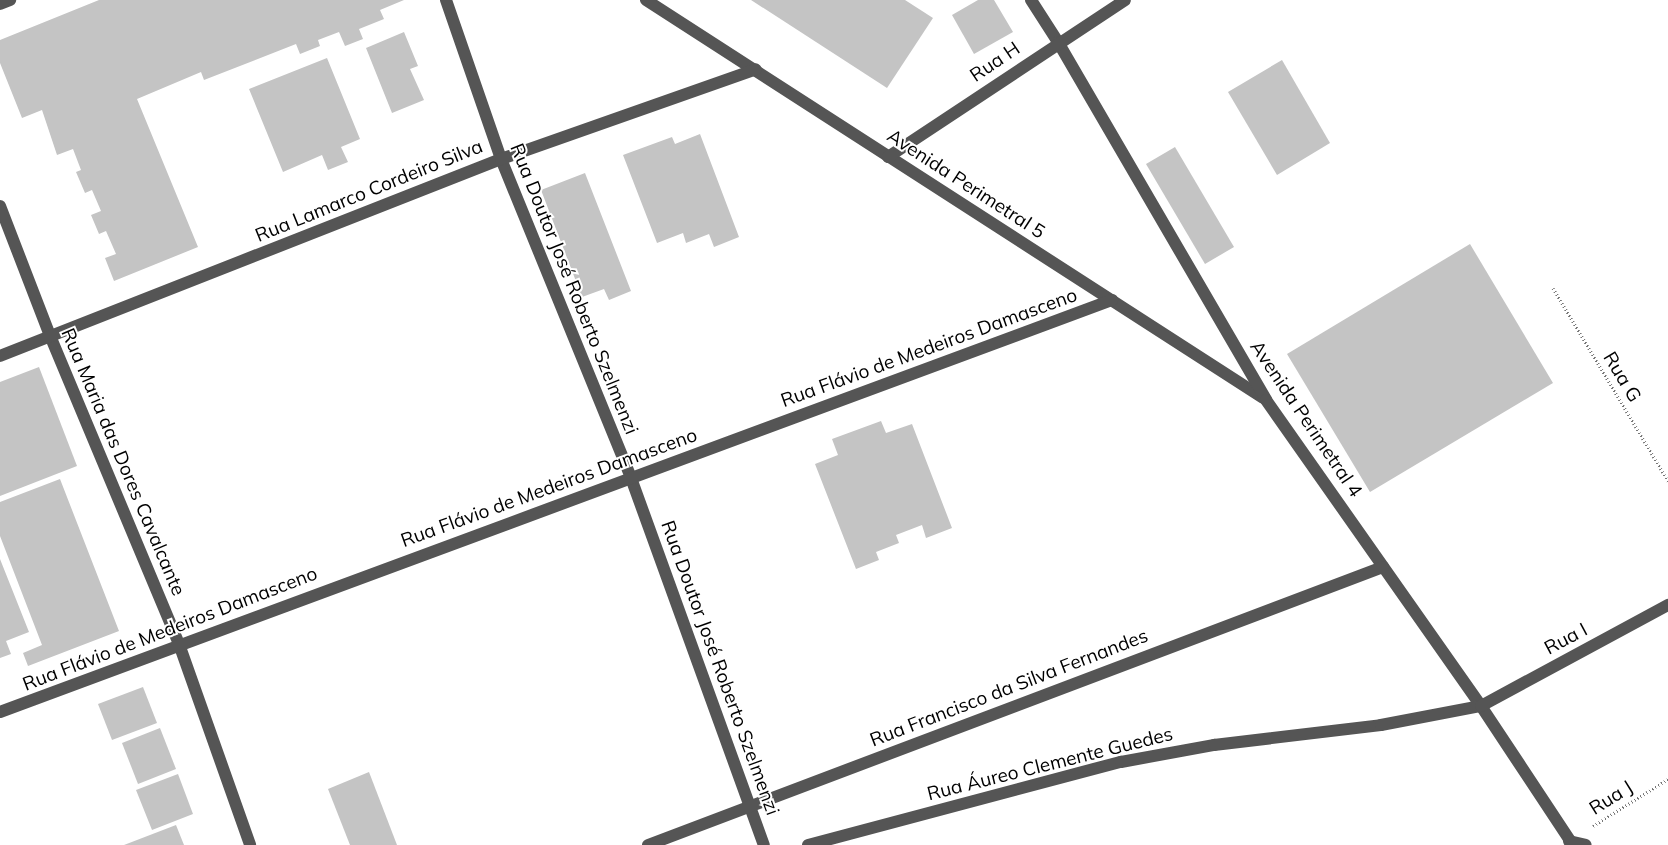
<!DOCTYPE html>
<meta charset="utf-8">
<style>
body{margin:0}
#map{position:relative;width:1668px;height:845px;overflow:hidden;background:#fff;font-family:Mulish,sans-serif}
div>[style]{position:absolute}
.building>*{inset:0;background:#c4c4c4}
.path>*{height:3px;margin-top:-1.5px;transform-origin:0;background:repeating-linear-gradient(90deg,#777 0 1px,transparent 0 3.5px)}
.minor>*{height:12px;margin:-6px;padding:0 6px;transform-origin:6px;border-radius:6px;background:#555}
span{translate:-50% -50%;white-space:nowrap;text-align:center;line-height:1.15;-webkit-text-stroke:4px #fff;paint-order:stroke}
.street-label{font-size:19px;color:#000}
</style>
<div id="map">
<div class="building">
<i style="clip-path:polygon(99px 0,404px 0,380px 10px,384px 19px,359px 29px,363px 39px,345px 46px,339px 32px,318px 40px,320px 46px,300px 54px,296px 44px,204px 80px,201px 72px,137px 99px,198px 247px,114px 281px,105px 258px,116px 254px,106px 231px,99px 234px,91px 215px,101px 211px,92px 190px,85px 193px,76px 172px,81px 170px,73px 149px,57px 155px,42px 110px,22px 118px,0 63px,0 40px)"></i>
<i style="clip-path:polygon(751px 0,905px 0,933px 18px,887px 88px)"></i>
<i style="clip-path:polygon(978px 0,994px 0,1013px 32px,974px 54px,952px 15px)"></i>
<i style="clip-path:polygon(404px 32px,418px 66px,410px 69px,424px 100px,392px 113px,366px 48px)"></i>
<i style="clip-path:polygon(327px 58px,360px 139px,341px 147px,348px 162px,328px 170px,322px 155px,283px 172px,249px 89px)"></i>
<i style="clip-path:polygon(1282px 60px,1330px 143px,1277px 175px,1228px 92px)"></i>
<i style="clip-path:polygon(700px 134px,739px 237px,714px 247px,709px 234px,686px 243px,683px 233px,657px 243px,623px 155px,672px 137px,675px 144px)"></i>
<i style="clip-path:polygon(1175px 147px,1234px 247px,1205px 264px,1146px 164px)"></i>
<i style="clip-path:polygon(585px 173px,631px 291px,609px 300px,604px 289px,582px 297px,541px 190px)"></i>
<i style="clip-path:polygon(1470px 244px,1553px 383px,1370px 492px,1287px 354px)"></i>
<i style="clip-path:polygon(39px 367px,77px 466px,0 496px,0 382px)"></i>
<i style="clip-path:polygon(881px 421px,886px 433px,912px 424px,952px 528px,926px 538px,922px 525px,896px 535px,899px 543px,876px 552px,879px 560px,856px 569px,815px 464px,838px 455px,832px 439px)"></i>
<i style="clip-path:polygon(60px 479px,119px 631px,28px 666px,23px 653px,42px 645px,0 536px,0 502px)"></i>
<i style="clip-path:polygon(0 559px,29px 632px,6px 641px,11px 654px,0 658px)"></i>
<i style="clip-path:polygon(143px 687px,157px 723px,112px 740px,98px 704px)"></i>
<i style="clip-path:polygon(160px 728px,176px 769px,138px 784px,122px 743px)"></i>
<i style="clip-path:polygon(369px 772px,397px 845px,350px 845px,328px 789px)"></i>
<i style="clip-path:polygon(178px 774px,193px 814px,152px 830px,136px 790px)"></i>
<i style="clip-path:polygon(176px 825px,184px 845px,124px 845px)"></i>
</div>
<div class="path">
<i style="left:1553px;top:288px;width:225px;rotate:59.2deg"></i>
<i style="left:1593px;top:826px;width:89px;rotate:-32.1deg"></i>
</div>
<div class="minor">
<i style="left:446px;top:0;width:168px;rotate:70.9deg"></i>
<i style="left:501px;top:159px;width:344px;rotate:67.8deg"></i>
<i style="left:631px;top:478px;width:390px;rotate:70.1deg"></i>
<i style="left:646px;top:0;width:734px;rotate:32.82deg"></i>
<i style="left:1031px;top:0;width:50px;rotate:57.3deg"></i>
<i style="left:1058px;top:42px;width:414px;rotate:59.8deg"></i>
<i style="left:1266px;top:400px;width:374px;rotate:54.9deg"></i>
<i style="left:1481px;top:706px;width:167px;rotate:56.5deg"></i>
<i style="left:0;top:4px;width:11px;rotate:-22deg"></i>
<i style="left:888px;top:157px;width:284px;rotate:-33.5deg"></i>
<i style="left:0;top:206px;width:142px;rotate:68.9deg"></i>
<i style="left:51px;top:338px;width:332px;rotate:67.3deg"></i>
<i style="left:179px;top:644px;width:213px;rotate:70.5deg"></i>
<i style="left:0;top:356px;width:538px;rotate:-21.47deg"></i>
<i style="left:501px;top:159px;width:270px;rotate:-19.4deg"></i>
<i style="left:0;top:712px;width:1186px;rotate:-20.33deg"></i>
<i style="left:1569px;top:841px;width:17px;rotate:13deg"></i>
<i style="left:648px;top:845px;width:786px;rotate:-20.72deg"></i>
<i style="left:808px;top:845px;width:324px;rotate:-14.9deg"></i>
<i style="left:1121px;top:762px;width:95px;rotate:-10.4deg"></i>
<i style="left:1214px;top:745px;width:168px;rotate:-6.8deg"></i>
<i style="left:1381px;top:725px;width:102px;rotate:-10.8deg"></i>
<i style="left:1481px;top:706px;width:213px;rotate:-28.4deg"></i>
</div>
<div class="street-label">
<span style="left:995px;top:62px;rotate:-34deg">Rua H</span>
<span style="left:966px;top:184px;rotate:33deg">Avenida Perimetral 5</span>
<span style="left:369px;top:191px;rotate:-22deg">Rua Lamarco Cordeiro Silva</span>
<span style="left:574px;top:289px;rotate:68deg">Rua Doutor José Roberto Szelmenzi</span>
<span style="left:929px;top:348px;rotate:-20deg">Rua Flávio de Medeiros Damasceno</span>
<span style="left:1622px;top:377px;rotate:59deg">Rua G</span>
<span style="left:1306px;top:419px;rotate:56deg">Avenida Perimetral 4</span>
<span style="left:123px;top:462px;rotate:67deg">Rua Maria das Dores Cavalcante</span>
<span style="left:549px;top:488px;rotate:-20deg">Rua Flávio de Medeiros Damasceno</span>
<span style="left:170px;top:629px;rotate:-21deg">Rua Flávio de Medeiros Damasceno</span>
<span style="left:1566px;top:639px;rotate:-28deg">Rua I</span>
<span style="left:720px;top:668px;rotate:70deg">Rua Doutor José Roberto Szelmenzi</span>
<span style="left:1009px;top:688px;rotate:-21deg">Rua Francisco da Silva Fernandes</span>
<span style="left:1050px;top:764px;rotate:-14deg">Rua Áureo Clemente Guedes</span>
<span style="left:1611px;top:798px;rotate:-32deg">Rua J</span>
</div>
</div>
